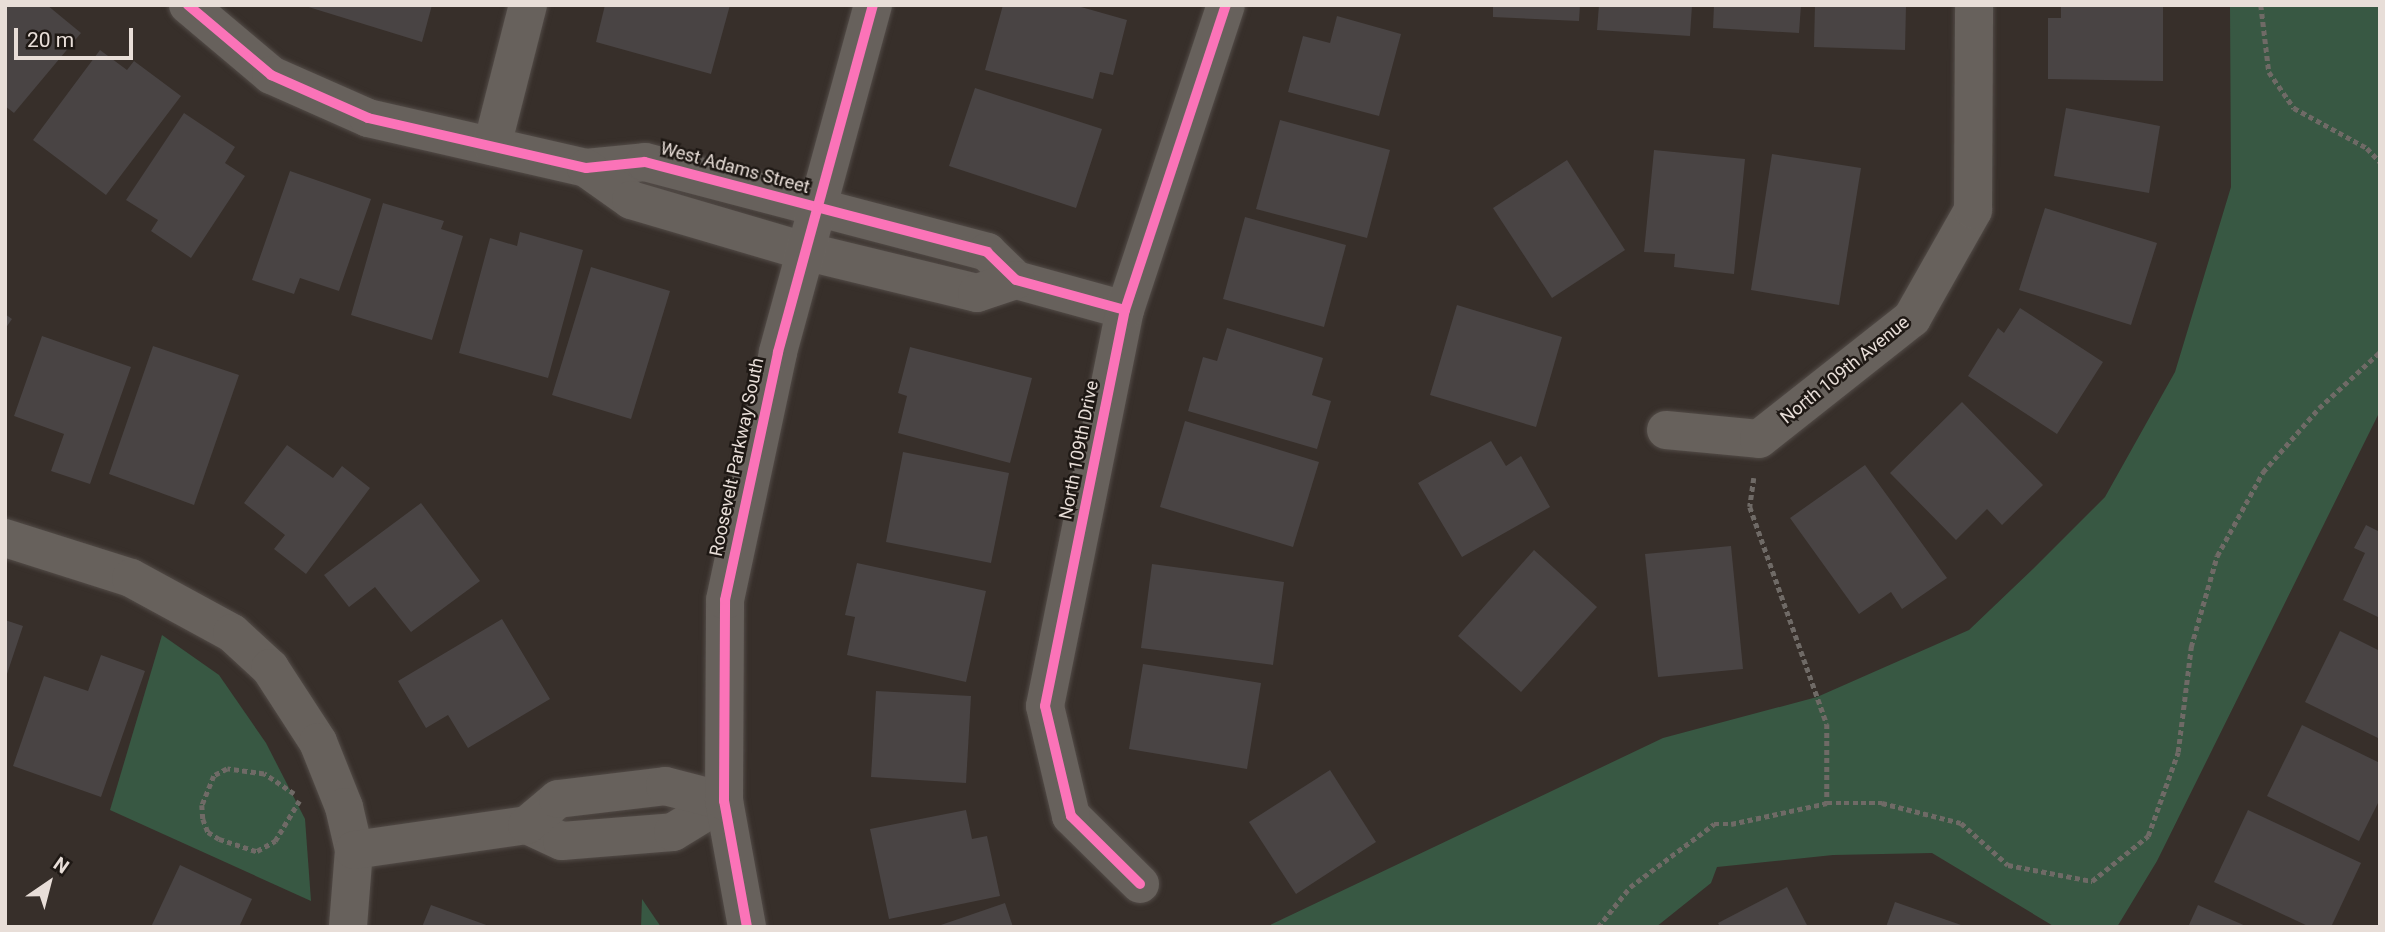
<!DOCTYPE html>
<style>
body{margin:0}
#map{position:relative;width:2385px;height:932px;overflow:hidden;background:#372f2a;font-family:Roboto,sans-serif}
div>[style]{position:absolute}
.green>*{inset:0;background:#385843}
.building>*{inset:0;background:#494444}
.path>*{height:4.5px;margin-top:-2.25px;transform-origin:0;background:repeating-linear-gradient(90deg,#6f6a66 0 5px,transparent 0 8.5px)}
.roads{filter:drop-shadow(0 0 2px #524b47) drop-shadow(0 0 2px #524b47)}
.minor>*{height:38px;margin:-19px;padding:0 19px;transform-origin:19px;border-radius:19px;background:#67615c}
.cycleway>*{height:10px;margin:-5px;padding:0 5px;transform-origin:5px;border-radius:5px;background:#fb73b8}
span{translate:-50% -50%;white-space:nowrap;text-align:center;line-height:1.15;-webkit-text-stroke:5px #1e1814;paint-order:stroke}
.street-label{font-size:18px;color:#e8ded8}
.frame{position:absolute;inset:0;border:7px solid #e8ded8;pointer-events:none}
.north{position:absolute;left:14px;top:848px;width:70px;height:70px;-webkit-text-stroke:5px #1e1814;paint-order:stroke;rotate:35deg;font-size:19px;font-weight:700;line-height:28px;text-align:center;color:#e8ded8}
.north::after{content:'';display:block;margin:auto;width:24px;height:32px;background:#e8ded8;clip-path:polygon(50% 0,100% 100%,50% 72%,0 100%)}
.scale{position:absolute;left:14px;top:28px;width:119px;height:32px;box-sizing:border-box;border:4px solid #e8ded8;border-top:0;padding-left:9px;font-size:21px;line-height:24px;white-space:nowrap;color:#e8ded8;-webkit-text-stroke:5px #1e1814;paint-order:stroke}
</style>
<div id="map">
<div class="green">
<i style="clip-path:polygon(2230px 5px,2380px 5px,2380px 411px,2157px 861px,2117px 927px,2055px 927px,1932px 853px,1833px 855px,1717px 867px,1711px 883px,1656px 927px,1266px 927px,1663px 738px,1817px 697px,1969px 630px,2034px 568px,2105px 497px,2175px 372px,2231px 187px)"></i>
<i style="clip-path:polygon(162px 635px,219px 675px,266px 743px,305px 819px,311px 901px,110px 810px)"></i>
<i style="clip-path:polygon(642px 899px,661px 927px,641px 927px)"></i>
</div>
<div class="building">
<i style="clip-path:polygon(5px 5px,47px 5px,81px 33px,14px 113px,5px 106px)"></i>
<i style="clip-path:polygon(302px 5px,432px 5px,422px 42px)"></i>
<i style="clip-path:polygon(605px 5px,730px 5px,711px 74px,596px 42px)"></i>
<i style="clip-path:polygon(1003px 5px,1074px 5px,1127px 20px,1113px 75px,1100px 72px,1093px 99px,985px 70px)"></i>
<i style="clip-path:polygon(1493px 5px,1580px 5px,1579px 21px,1493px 17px)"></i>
<i style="clip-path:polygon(1599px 5px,1692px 5px,1690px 36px,1597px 30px)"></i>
<i style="clip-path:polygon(1714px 5px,1801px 5px,1799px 33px,1713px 28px)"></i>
<i style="clip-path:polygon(1815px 5px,1906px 5px,1905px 50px,1814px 47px)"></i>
<i style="clip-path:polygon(2061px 5px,2163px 5px,2163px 81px,2048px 79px,2048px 18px,2061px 18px)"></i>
<i style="clip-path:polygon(1337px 16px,1401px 34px,1379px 116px,1288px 92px,1303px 36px,1330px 43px)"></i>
<i style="clip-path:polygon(100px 50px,127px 70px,134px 61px,181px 96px,106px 195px,33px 140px)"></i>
<i style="clip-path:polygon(975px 88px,1102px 129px,1076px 208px,949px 166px)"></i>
<i style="clip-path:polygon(2066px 108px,2160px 126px,2149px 193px,2054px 176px)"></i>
<i style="clip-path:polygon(184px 113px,235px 147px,225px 163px,245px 176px,191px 258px,151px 231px,158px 220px,126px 200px)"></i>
<i style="clip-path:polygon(1280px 120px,1390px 150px,1367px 238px,1256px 209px)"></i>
<i style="clip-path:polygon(1654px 150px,1745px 159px,1734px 274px,1674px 267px,1675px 254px,1644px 252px)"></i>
<i style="clip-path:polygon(1772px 154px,1861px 168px,1839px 305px,1751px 290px)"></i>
<i style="clip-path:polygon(1567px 160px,1625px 250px,1552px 298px,1493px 208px)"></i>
<i style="clip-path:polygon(290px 171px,371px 199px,339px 291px,300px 278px,294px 294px,252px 280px)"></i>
<i style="clip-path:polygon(383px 203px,444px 221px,441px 229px,463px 236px,432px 340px,351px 315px)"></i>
<i style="clip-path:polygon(2045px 208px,2157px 243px,2131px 325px,2019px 290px)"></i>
<i style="clip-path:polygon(1245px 217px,1346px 245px,1324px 327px,1223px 299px)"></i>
<i style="clip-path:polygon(520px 232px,583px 250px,548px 378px,459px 353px,490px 238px,517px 246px)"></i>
<i style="clip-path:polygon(591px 267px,670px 291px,631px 419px,552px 395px)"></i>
<i style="clip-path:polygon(1457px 305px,1562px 337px,1536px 427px,1430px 395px)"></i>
<i style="clip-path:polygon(2020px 308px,2103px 362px,2057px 434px,1968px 376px,1998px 328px,2004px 333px)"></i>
<i style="clip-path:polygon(5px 314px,12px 319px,5px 329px)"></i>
<i style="clip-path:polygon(1227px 328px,1323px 358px,1312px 395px,1331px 401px,1317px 449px,1188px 411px,1203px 357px,1217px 361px)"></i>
<i style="clip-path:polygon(42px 336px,131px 367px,90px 484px,51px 471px,64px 434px,14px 416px)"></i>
<i style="clip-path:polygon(153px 346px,239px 375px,194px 505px,109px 474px)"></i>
<i style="clip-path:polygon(910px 347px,1032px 378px,1010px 463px,898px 433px,907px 396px,898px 393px)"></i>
<i style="clip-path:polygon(1962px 402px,2043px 485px,2002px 525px,1987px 509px,1956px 540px,1890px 473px)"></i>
<i style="clip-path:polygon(1185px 421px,1319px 462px,1293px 547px,1160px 507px)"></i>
<i style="clip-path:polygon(1491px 441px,1506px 466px,1521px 456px,1550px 507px,1462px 557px,1418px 483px)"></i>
<i style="clip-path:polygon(287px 445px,333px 478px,342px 466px,370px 488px,306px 574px,274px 549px,285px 535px,244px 503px)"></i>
<i style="clip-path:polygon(903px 452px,1009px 473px,991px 563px,886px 542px)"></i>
<i style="clip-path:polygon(1865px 465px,1947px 578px,1902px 609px,1891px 592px,1859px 614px,1790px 518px)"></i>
<i style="clip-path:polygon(421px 503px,480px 581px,411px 632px,375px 587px,349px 607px,324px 575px)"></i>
<i style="clip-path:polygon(2366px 525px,2380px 532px,2380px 618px,2343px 600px,2365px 553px,2354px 548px)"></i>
<i style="clip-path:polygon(1731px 546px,1743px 669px,1658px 677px,1645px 554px)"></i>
<i style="clip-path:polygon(1534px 550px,1597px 607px,1521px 692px,1458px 636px)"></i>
<i style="clip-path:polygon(857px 563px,986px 591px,966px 682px,847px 655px,855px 617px,845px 615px)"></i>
<i style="clip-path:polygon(1152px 564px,1284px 582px,1273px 665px,1141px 648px)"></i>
<i style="clip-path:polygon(502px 619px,550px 699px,468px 748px,448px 715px,426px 728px,398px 681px)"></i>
<i style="clip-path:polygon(5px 620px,23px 626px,6px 677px,5px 677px)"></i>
<i style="clip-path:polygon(2340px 631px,2380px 651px,2380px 739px,2305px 702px)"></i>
<i style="clip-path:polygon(101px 655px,145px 671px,101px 797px,13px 766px,44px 676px,88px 691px)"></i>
<i style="clip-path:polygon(1143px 664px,1261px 683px,1247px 769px,1129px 749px)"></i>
<i style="clip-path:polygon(876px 691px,971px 696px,966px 783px,871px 777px)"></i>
<i style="clip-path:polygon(2302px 725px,2380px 763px,2380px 799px,2359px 841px,2267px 796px)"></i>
<i style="clip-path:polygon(1330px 770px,1376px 842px,1296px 894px,1249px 822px)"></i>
<i style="clip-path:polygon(966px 810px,972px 839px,987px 836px,1000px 896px,889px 919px,870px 829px)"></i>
<i style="clip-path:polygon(2248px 810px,2361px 863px,2331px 927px,2310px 927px,2214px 882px)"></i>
<i style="clip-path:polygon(180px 865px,252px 899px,239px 927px,151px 927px)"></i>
<i style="clip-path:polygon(1787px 887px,1808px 927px,1720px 927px,1718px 923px)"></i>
<i style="clip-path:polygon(1895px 902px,1964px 926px,1964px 927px,1886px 927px)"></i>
<i style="clip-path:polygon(1005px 903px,1013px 927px,938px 927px,938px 926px)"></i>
<i style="clip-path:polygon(431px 905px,489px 926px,489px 927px,422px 927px)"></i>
<i style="clip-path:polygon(2198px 905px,2248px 927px,2188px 927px)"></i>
</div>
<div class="path">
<i style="left:2261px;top:5px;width:67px;rotate:83.2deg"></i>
<i style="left:2269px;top:72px;width:44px;rotate:55.2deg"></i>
<i style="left:2294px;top:108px;width:83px;rotate:28.7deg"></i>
<i style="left:2367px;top:148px;width:19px;rotate:47deg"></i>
<i style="left:1754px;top:478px;width:29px;rotate:98deg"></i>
<i style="left:1750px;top:507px;width:230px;rotate:70.5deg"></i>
<i style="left:1827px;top:724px;width:79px;rotate:90deg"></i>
<i style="left:294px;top:794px;width:36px;rotate:-146deg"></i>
<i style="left:264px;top:774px;width:37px;rotate:-172deg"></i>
<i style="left:227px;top:769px;width:15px;rotate:152deg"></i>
<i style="left:214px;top:776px;width:31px;rotate:112deg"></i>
<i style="left:202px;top:805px;width:14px;rotate:86deg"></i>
<i style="left:203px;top:819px;width:14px;rotate:69deg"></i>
<i style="left:208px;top:832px;width:13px;rotate:32deg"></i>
<i style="left:219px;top:839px;width:40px;rotate:18deg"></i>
<i style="left:257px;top:851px;width:21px;rotate:-29deg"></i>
<i style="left:275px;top:841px;width:47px;rotate:-59deg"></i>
<i style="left:1598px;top:927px;width:51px;rotate:-51.3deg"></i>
<i style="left:1630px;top:887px;width:105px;rotate:-36.9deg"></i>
<i style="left:1714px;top:824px;width:17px"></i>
<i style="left:1731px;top:824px;width:98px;rotate:-12.3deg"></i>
<i style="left:1827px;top:803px;width:55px"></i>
<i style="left:1882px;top:803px;width:81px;rotate:14.2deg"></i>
<i style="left:1961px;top:823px;width:63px;rotate:41.8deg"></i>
<i style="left:2008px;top:865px;width:86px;rotate:10.8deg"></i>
<i style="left:2092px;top:881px;width:72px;rotate:-38.8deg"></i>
<i style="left:2148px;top:836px;width:89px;rotate:-70.3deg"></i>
<i style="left:2178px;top:752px;width:106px;rotate:-82.9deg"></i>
<i style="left:2191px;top:647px;width:95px;rotate:-74.1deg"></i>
<i style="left:2217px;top:556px;width:96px;rotate:-61.3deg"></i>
<i style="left:2263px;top:472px;width:85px;rotate:-48.8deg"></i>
<i style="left:2319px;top:408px;width:83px;rotate:-42.6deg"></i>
</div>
<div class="roads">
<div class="minor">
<i style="left:188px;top:5px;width:109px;rotate:40.1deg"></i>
<i style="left:271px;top:75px;width:106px;rotate:23.9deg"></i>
<i style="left:368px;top:118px;width:224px;rotate:12.9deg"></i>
<i style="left:586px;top:168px;width:59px;rotate:-5.8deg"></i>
<i style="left:645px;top:162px;width:354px;rotate:14.7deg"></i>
<i style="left:987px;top:252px;width:40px;rotate:44deg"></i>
<i style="left:1016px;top:280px;width:113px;rotate:15.4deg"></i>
<i style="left:492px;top:146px;width:146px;rotate:-75.7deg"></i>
<i style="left:586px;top:168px;width:55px;rotate:35.4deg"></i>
<i style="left:631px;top:200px;width:184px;rotate:16.4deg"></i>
<i style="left:808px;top:252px;width:174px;rotate:13.6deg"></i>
<i style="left:977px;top:293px;width:41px;rotate:-18.4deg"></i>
<i style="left:1666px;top:430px;width:93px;rotate:5.5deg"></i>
<i style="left:1759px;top:439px;width:195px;rotate:-38.3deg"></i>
<i style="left:1912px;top:318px;width:124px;rotate:-60.5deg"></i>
<i style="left:1973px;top:210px;width:205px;rotate:-89.7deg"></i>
<i style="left:5px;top:538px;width:132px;rotate:17.6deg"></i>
<i style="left:131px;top:578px;width:115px;rotate:28.6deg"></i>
<i style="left:232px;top:633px;width:52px;rotate:42.6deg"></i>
<i style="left:270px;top:668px;width:88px;rotate:57deg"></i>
<i style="left:318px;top:742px;width:70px;rotate:68.2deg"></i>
<i style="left:344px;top:807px;width:44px;rotate:76.9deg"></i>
<i style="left:354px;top:850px;width:77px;rotate:94.5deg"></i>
<i style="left:527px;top:825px;width:38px;rotate:25deg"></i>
<i style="left:562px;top:841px;width:111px;rotate:-4.6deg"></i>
<i style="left:673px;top:832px;width:60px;rotate:-31.3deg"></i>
<i style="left:354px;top:850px;width:175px;rotate:-8.2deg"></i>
<i style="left:527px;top:825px;width:40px;rotate:-40deg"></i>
<i style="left:558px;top:799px;width:108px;rotate:-6.9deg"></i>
<i style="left:665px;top:786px;width:61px;rotate:14.3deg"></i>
<i style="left:1140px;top:884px;width:97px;rotate:-135.4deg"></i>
<i style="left:1071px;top:816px;width:113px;rotate:-103.3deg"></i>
<i style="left:1045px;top:706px;width:404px;rotate:-78.6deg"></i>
<i style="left:1125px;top:310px;width:321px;rotate:-71.7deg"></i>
<i style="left:747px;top:927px;width:128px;rotate:-100.3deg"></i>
<i style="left:724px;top:801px;width:201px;rotate:-89.7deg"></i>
<i style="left:725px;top:600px;width:254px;rotate:-77.9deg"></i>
<i style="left:778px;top:352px;width:360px;rotate:-74.7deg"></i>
</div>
</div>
<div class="cycleway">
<i style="left:188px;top:5px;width:109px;rotate:40.1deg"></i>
<i style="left:271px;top:75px;width:106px;rotate:23.9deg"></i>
<i style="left:368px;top:118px;width:224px;rotate:12.9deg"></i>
<i style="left:586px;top:168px;width:59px;rotate:-5.8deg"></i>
<i style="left:645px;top:162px;width:354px;rotate:14.7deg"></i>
<i style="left:987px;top:252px;width:40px;rotate:44deg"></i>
<i style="left:1016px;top:280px;width:113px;rotate:15.4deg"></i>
<i style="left:1140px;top:884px;width:97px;rotate:-135.4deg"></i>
<i style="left:1071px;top:816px;width:113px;rotate:-103.3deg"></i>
<i style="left:1045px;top:706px;width:404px;rotate:-78.6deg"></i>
<i style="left:1125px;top:310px;width:321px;rotate:-71.7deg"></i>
<i style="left:747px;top:927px;width:128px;rotate:-100.3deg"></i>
<i style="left:724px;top:801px;width:201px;rotate:-89.7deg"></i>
<i style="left:725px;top:600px;width:254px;rotate:-77.9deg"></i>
<i style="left:778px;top:352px;width:360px;rotate:-74.7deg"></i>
</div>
<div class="street-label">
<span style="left:735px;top:168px;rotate:15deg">West Adams Street</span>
<span style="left:1845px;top:370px;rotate:-39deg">North 109th Avenue</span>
<span style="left:1079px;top:450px;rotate:-79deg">North 109th Drive</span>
<span style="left:737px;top:457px;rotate:-78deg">Roosevelt Parkway South</span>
</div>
<div class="frame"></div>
<div class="north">N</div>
<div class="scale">20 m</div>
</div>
